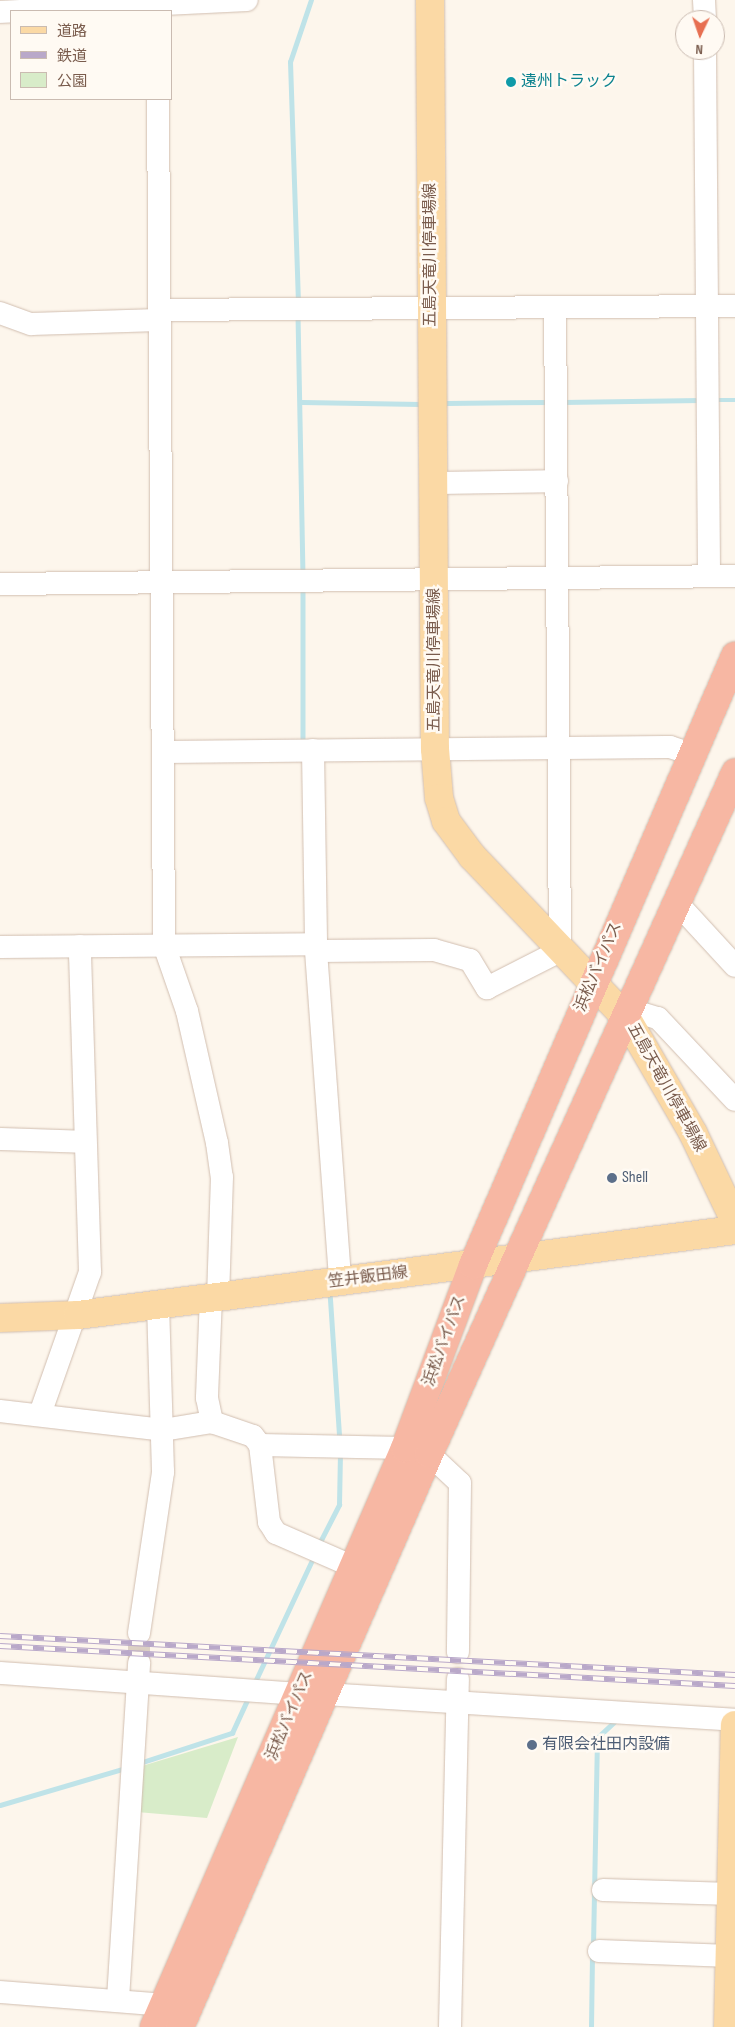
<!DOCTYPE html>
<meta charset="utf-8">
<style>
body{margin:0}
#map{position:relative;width:735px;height:2027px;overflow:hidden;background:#fdf6ec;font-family:"Sofia Sans Condensed","Noto Sans JP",sans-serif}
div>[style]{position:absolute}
.green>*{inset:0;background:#d8ecc9}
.stream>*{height:4.5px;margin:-2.25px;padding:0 2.25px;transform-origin:2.25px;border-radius:2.25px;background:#bfe3e8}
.minor-tunnel>*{height:22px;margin-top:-11px;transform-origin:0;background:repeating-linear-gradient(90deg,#dcd0c4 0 22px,transparent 0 33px)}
.roads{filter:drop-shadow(0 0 1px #d1beb0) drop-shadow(0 0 1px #d1beb0)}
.minor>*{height:22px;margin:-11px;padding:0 11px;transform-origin:11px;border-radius:11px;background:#fff}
.major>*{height:28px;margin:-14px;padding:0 14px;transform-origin:14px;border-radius:14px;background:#fbd9a5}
.highway>*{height:28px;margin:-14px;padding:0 14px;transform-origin:14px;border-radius:14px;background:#f7b7a3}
.rail>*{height:5.5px;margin-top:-2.75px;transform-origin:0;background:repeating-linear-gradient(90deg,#fffaf3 0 11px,#b9a8c9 0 22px);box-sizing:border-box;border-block:1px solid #b9a8c9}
.dots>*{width:14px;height:14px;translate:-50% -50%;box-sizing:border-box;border:2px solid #fffaf3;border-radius:50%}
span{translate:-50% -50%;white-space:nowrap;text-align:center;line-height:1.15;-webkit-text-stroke:5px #fffaf3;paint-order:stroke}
.culture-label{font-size:16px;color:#0d838f}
.left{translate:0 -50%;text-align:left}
.street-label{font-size:16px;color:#7a5c4d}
.service-label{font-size:16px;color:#4e5e75}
.legend{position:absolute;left:10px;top:10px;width:162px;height:90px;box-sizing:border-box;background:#fffaf3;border:1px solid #cabbb1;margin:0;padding:6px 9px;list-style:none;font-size:15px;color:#7a5c4d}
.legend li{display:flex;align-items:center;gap:10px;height:25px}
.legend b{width:25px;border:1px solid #cabbb1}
.north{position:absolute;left:675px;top:10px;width:50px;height:50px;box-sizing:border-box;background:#fffaf3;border:1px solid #cabbb1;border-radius:50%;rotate:183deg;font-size:14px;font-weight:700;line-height:20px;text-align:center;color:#7a5c4d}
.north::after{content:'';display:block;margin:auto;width:18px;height:22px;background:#e76f51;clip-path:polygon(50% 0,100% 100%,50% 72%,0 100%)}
</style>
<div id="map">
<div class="green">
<i style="clip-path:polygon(238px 1737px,207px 1818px,137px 1812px,142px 1766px)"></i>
</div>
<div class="stream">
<i style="left:298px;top:303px;width:241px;rotate:-91.9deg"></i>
<i style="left:290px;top:62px;width:65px;rotate:-71.3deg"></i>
<i style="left:298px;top:315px;width:260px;rotate:88.9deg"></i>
<i style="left:713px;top:400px;width:22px"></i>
<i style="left:302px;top:402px;width:118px;rotate:1deg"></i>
<i style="left:563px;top:402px;width:137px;rotate:-0.8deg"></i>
<i style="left:447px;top:403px;width:103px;rotate:-0.6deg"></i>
<i style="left:303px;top:588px;width:157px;rotate:90deg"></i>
<i style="left:330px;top:1292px;width:149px;rotate:86.2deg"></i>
<i style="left:319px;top:1544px;width:44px;rotate:-62.9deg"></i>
<i style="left:339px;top:1505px;width:51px;rotate:-88.9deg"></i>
<i style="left:254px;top:1684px;width:141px;rotate:-64.9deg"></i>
<i style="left:140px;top:1763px;width:97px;rotate:-18.1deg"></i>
<i style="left:232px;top:1733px;width:41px;rotate:-65.3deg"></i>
<i style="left:0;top:1805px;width:131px;rotate:-16.4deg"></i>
<i style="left:593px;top:1946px;width:208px;rotate:-88.9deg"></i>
<i style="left:597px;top:1738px;width:23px;rotate:-43deg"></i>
<i style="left:591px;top:2027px;width:71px;rotate:-89.2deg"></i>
</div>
<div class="minor-tunnel">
<i style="left:139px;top:1663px;width:30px;rotate:-90deg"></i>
</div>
<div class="roads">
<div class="minor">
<i style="left:704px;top:0;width:20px;rotate:87deg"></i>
<i style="left:0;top:12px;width:247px;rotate:-2.8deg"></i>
<i style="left:705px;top:50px;width:526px;rotate:89.56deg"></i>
<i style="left:158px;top:99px;width:846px;rotate:89.59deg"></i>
<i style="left:164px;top:945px;width:70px;rotate:70.8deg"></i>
<i style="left:187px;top:1011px;width:135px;rotate:77.2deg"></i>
<i style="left:217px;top:1143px;width:34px;rotate:82deg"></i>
<i style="left:222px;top:1177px;width:118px;rotate:91.9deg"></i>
<i style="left:159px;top:310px;width:576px;rotate:-0.4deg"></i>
<i style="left:0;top:313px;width:33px;rotate:20deg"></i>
<i style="left:31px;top:324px;width:128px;rotate:-1.8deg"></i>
<i style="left:433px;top:483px;width:124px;rotate:-0.9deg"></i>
<i style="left:0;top:584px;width:735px;rotate:-0.62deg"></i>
<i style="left:313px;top:750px;width:201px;rotate:89.1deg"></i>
<i style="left:316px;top:951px;width:331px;rotate:85.8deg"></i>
<i style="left:165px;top:752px;width:505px;rotate:-0.57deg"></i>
<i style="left:670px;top:747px;width:23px;rotate:18deg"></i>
<i style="left:678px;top:904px;width:84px;rotate:47.4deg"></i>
<i style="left:0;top:947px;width:316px;rotate:-0.5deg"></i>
<i style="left:316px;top:951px;width:118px;rotate:-0.5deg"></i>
<i style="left:434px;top:950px;width:37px;rotate:16deg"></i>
<i style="left:470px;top:960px;width:33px;rotate:59deg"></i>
<i style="left:487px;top:988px;width:82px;rotate:-26.9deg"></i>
<i style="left:560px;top:951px;width:644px;rotate:-90.44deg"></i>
<i style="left:631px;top:1010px;width:28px;rotate:17deg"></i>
<i style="left:658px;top:1018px;width:112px;rotate:46.8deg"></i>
<i style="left:0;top:1139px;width:85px;rotate:2deg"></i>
<i style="left:211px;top:1297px;width:101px;rotate:92.3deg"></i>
<i style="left:207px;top:1398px;width:25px;rotate:78deg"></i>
<i style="left:0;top:1411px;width:164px;rotate:6.6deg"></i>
<i style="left:163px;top:1430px;width:50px;rotate:-9.3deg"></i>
<i style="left:212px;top:1422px;width:43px;rotate:18.9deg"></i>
<i style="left:253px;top:1436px;width:11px;rotate:52deg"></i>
<i style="left:260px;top:1445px;width:145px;rotate:1.2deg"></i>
<i style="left:40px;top:1414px;width:151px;rotate:-70.6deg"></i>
<i style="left:90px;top:1272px;width:326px;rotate:-91.8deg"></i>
<i style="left:260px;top:1445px;width:78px;rotate:83.3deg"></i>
<i style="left:269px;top:1522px;width:13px;rotate:58deg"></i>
<i style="left:276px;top:1533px;width:85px;rotate:23.6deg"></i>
<i style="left:429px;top:1454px;width:42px;rotate:43.1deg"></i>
<i style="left:460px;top:1483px;width:169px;rotate:90.7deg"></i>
<i style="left:139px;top:1633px;width:163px;rotate:-81.5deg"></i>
<i style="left:163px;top:1472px;width:167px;rotate:-91.7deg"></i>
<i style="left:0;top:1673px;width:300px;rotate:4deg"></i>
<i style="left:324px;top:1694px;width:412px;rotate:3.6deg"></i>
<i style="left:603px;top:1890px;width:128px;rotate:1.8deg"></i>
<i style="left:599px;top:1951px;width:131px;rotate:2.2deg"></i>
<i style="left:0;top:1992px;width:165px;rotate:4.5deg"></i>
<i style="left:118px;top:1999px;width:337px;rotate:-86.4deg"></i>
<i style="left:450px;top:2027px;width:348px;rotate:-88.7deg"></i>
</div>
<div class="major">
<i style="left:430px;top:0;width:749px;rotate:89.62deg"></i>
<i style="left:435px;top:749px;width:49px;rotate:85.3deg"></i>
<i style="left:439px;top:798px;width:24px;rotate:73deg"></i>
<i style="left:446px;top:821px;width:44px;rotate:53.4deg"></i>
<i style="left:472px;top:856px;width:225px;rotate:46.4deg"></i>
<i style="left:627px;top:1019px;width:132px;rotate:59.9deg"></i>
<i style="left:693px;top:1133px;width:98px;rotate:64.5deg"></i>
<i style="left:0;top:1318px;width:78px;rotate:-2.2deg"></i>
<i style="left:78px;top:1315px;width:662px;rotate:-7.37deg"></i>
<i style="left:728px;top:2027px;width:302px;rotate:-88.7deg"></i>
</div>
<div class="highway">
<i style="left:154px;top:2027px;width:631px;rotate:-66.56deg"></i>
<i style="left:405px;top:1448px;width:195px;rotate:-69.6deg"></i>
<i style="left:473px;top:1265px;width:663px;rotate:-66.72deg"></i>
<i style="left:180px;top:2027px;width:625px;rotate:-66.51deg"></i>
<i style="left:429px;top:1454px;width:747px;rotate:-65.8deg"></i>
</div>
</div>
<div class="rail">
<i style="left:0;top:1636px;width:736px;rotate:3.04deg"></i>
<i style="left:0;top:1646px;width:736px;rotate:3.12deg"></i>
</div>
<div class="dots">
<i style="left:511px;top:82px;background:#0f9aa8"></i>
<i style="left:612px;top:1178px;background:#5c6f8a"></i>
<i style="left:532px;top:1745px;background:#5c6f8a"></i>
</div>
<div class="culture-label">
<span class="left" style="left:521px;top:82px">遠州トラック</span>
</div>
<div class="street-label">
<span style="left:431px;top:255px;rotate:-90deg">五島天竜川停車場線</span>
<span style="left:435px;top:660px;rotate:-90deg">五島天竜川停車場線</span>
<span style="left:599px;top:967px;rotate:-67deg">浜松バイパス</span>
<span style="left:666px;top:1088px;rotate:61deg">五島天竜川停車場線</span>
<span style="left:368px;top:1278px;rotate:-7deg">笠井飯田線</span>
<span style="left:445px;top:1341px;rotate:-70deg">浜松バイパス</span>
<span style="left:290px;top:1716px;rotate:-67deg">浜松バイパス</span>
</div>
<div class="service-label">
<span class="left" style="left:622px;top:1178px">Shell</span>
<span class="left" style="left:542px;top:1745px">有限会社田内設備</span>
</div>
<ul class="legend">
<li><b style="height:6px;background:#fbd9a5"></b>道路</li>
<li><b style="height:6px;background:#b9a8c9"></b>鉄道</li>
<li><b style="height:14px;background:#d8ecc9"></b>公園</li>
</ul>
<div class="north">N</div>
</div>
